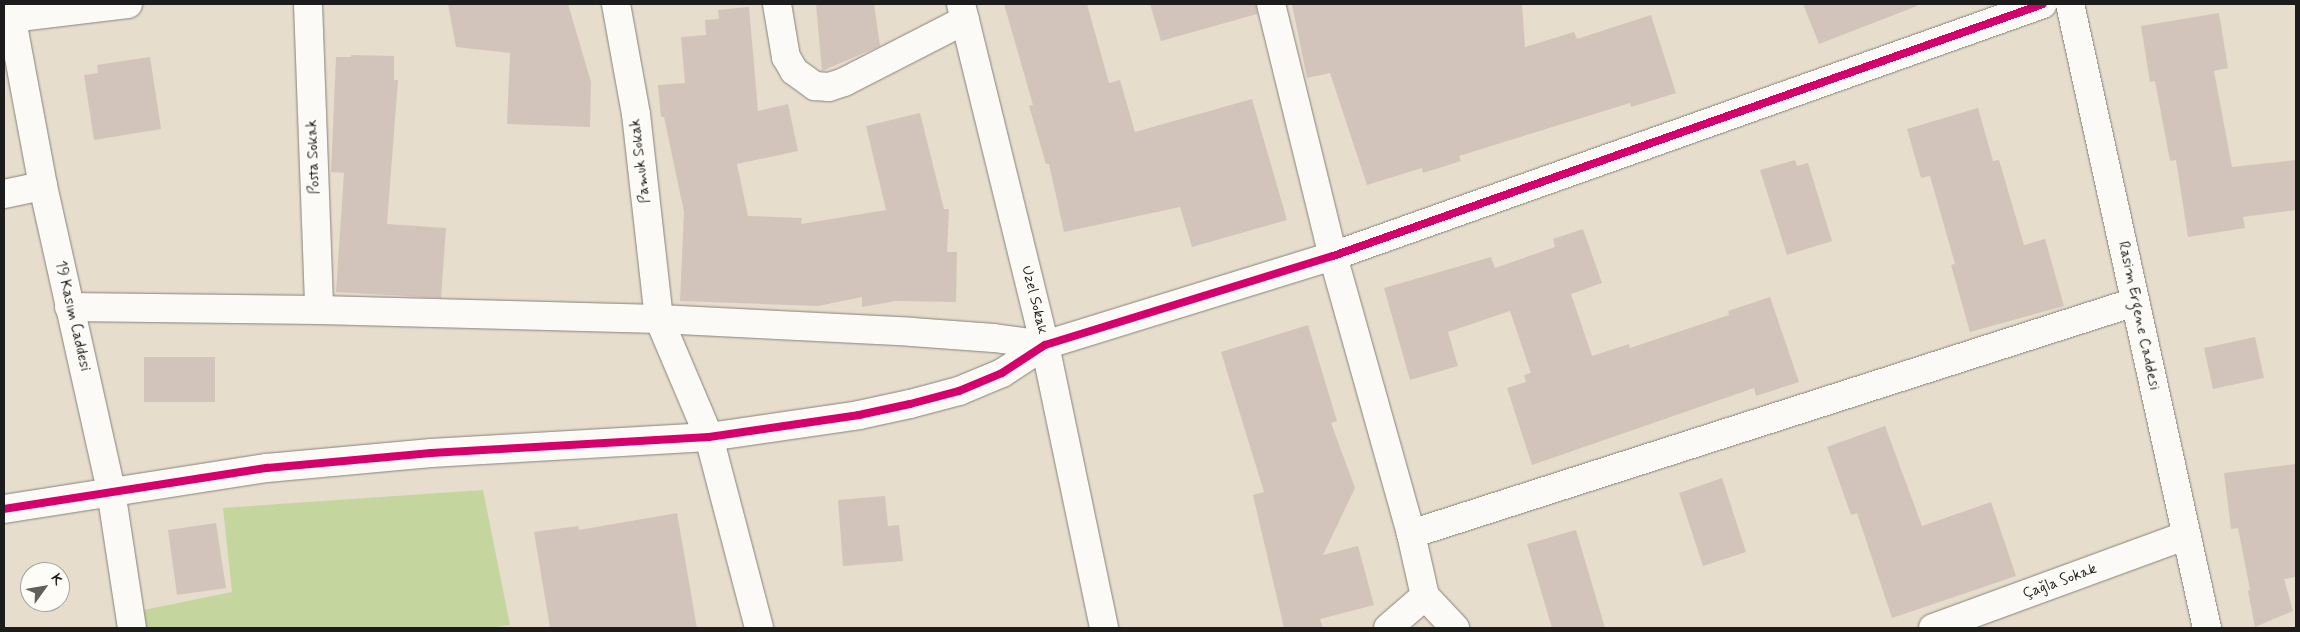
<!DOCTYPE html>
<meta charset="utf-8">
<style>
body{margin:0}
#map{position:relative;width:2300px;height:632px;overflow:hidden;background:#e6ddcc;font-family:Mynerve,sans-serif}
div>[style]{position:absolute}
.green>*{inset:0;background:#c4d59e}
.building>*{inset:0;background:#d2c4ba}
.roads{filter:drop-shadow(0 0 1px #87837a) drop-shadow(0 0 1px #87837a)}
.minor>*{height:28px;margin:-14px;padding:0 14px;transform-origin:14px;border-radius:14px;background:#fbfaf7}
.tertiary>*{height:28px;margin:-14px;padding:0 14px;transform-origin:14px;border-radius:14px;background:#fbfaf7}
.secondary>*{height:28px;margin:-14px;padding:0 14px;transform-origin:14px;border-radius:14px;background:#fbfaf7}
.cycleway>*{height:8px;margin:-4px;padding:0 4px;transform-origin:4px;border-radius:4px;background:#d6006c}
span{translate:-50% -50%;white-space:nowrap;text-align:center;line-height:1.15;-webkit-text-stroke:4px #fdfcf7;paint-order:stroke}
.street-label{font-size:15px;color:#1c1c1c}
.frame{position:absolute;inset:0;border:5px solid #1c1c1c;pointer-events:none}
.north{position:absolute;left:20px;top:562px;width:50px;height:50px;box-sizing:border-box;background:#fdfcf7;border:1px solid #a3a29f;border-radius:50%;rotate:58deg;font-size:14px;font-weight:700;line-height:20px;text-align:center;color:#1c1c1c}
.north::after{content:'';display:block;margin:auto;width:18px;height:22px;background:#63605a;clip-path:polygon(50% 0,100% 100%,50% 72%,0 100%)}
</style>
<div id="map">
<div class="green">
<i style="clip-path:polygon(483px 490px,510px 625px,489px 628px,147px 628px,144px 610px,232px 592px,223px 508px)"></i>
</div>
<div class="building">
<i style="clip-path:polygon(448px 4px,568px 4px,591px 82px,590px 127px,507px 124px,510px 53px,456px 47px)"></i>
<i style="clip-path:polygon(816px 4px,874px 4px,880px 46px,822px 71px)"></i>
<i style="clip-path:polygon(1004px 4px,1087px 4px,1109px 83px,1120px 80px,1135px 132px,1252px 99px,1287px 220px,1192px 247px,1180px 207px,1064px 232px,1049px 164px,1046px 164px,1029px 106px,1033px 105px)"></i>
<i style="clip-path:polygon(1150px 4px,1256px 4px,1257px 14px,1161px 41px)"></i>
<i style="clip-path:polygon(1292px 4px,1522px 4px,1525px 47px,1574px 32px,1577px 39px,1651px 15px,1676px 93px,1631px 107px,1630px 103px,1459px 156px,1461px 161px,1423px 173px,1422px 168px,1367px 185px,1330px 73px,1307px 78px)"></i>
<i style="clip-path:polygon(1803px 4px,1916px 4px,1917px 6px,1819px 44px)"></i>
<i style="clip-path:polygon(749px 7px,758px 111px,788px 104px,798px 151px,737px 164px,748px 216px,802px 218px,801px 224px,886px 210px,866px 126px,920px 113px,944px 209px,949px 209px,947px 252px,957px 252px,956px 302px,896px 301px,862px 307px,862px 297px,818px 306px,680px 301px,684px 212px,664px 117px,661px 117px,658px 85px,685px 83px,681px 37px,706px 35px,705px 20px,719px 19px,718px 10px)"></i>
<i style="clip-path:polygon(2219px 13px,2228px 68px,2214px 71px,2232px 167px,2296px 160px,2296px 210px,2243px 217px,2245px 228px,2188px 237px,2176px 160px,2170px 161px,2155px 81px,2150px 82px,2141px 26px)"></i>
<i style="clip-path:polygon(351px 55px,394px 56px,394px 80px,398px 80px,387px 224px,446px 228px,441px 298px,336px 292px,344px 173px,331px 172px,336px 57px,351px 57px)"></i>
<i style="clip-path:polygon(150px 57px,161px 129px,94px 140px,84px 75px,98px 73px,97px 65px)"></i>
<i style="clip-path:polygon(1978px 108px,1993px 161px,1999px 160px,2024px 245px,2045px 239px,2064px 306px,1970px 332px,1951px 265px,1955px 264px,1930px 176px,1921px 178px,1907px 129px)"></i>
<i style="clip-path:polygon(1795px 160px,1797px 166px,1808px 163px,1832px 241px,1787px 255px,1760px 170px)"></i>
<i style="clip-path:polygon(1583px 229px,1602px 283px,1571px 294px,1592px 356px,1629px 344px,1630px 348px,1729px 315px,1728px 311px,1770px 297px,1799px 382px,1756px 396px,1754px 388px,1532px 465px,1507px 388px,1526px 382px,1524px 375px,1531px 373px,1510px 311px,1448px 332px,1458px 366px,1410px 380px,1384px 288px,1491px 257px,1495px 268px,1555px 247px,1553px 239px)"></i>
<i style="clip-path:polygon(1308px 325px,1337px 421px,1331px 423px,1355px 488px,1323px 555px,1358px 546px,1374px 605px,1320px 619px,1323px 628px,1284px 628px,1253px 495px,1264px 492px,1221px 352px)"></i>
<i style="clip-path:polygon(2255px 337px,2264px 378px,2213px 389px,2204px 348px)"></i>
<i style="clip-path:polygon(144px 357px,215px 357px,215px 402px,144px 402px)"></i>
<i style="clip-path:polygon(1885px 426px,1922px 526px,1991px 502px,2016px 576px,1892px 618px,1857px 513px,1851px 515px,1827px 447px)"></i>
<i style="clip-path:polygon(2296px 464px,2296px 577px,2284px 579px,2293px 611px,2255px 627px,2248px 591px,2250px 590px,2238px 528px,2231px 529px,2224px 473px)"></i>
<i style="clip-path:polygon(1722px 478px,1746px 552px,1703px 566px,1679px 493px)"></i>
<i style="clip-path:polygon(885px 496px,888px 526px,899px 525px,903px 561px,843px 566px,838px 500px)"></i>
<i style="clip-path:polygon(677px 513px,697px 628px,550px 628px,534px 532px,578px 526px,579px 530px)"></i>
<i style="clip-path:polygon(216px 523px,226px 588px,177px 595px,168px 530px)"></i>
<i style="clip-path:polygon(1576px 530px,1605px 628px,1552px 628px,1527px 544px)"></i>
</div>
<div class="roads">
<div class="minor">
<i style="left:308px;top:4px;width:306px;rotate:87.9deg"></i>
<i style="left:616px;top:4px;width:112px;rotate:79.7deg"></i>
<i style="left:636px;top:114px;width:206px;rotate:83.6deg"></i>
<i style="left:659px;top:319px;width:128px;rotate:67deg"></i>
<i style="left:709px;top:437px;width:197px;rotate:75.3deg"></i>
<i style="left:777px;top:4px;width:54px;rotate:80.4deg"></i>
<i style="left:786px;top:57px;width:16px;rotate:60deg"></i>
<i style="left:794px;top:71px;width:26px;rotate:36deg"></i>
<i style="left:815px;top:86px;width:14px;rotate:4deg"></i>
<i style="left:829px;top:87px;width:16px;rotate:-18deg"></i>
<i style="left:844px;top:82px;width:136px;rotate:-27.1deg"></i>
<i style="left:961px;top:4px;width:351px;rotate:76.2deg"></i>
<i style="left:1045px;top:345px;width:289px;rotate:78.2deg"></i>
<i style="left:1271px;top:4px;width:260px;rotate:76.2deg"></i>
<i style="left:1333px;top:256px;width:289px;rotate:74.3deg"></i>
<i style="left:1411px;top:534px;width:64px;rotate:77.3deg"></i>
<i style="left:1425px;top:596px;width:44px;rotate:46.8deg"></i>
<i style="left:4px;top:19px;width:125px;rotate:-6.9deg"></i>
<i style="left:4px;top:194px;width:40px;rotate:-12deg"></i>
<i style="left:69px;top:307px;width:250px;rotate:0.7deg"></i>
<i style="left:319px;top:310px;width:340px;rotate:1.5deg"></i>
<i style="left:659px;top:319px;width:253px;rotate:2.9deg"></i>
<i style="left:912px;top:332px;width:82px;rotate:4.2deg"></i>
<i style="left:994px;top:338px;width:51px;rotate:7.8deg"></i>
<i style="left:4px;top:509px;width:266px;rotate:-8.9deg"></i>
<i style="left:267px;top:468px;width:165px;rotate:-5.2deg"></i>
<i style="left:431px;top:453px;width:278px;rotate:-3.3deg"></i>
<i style="left:709px;top:437px;width:152px;rotate:-8.3deg"></i>
<i style="left:859px;top:415px;width:52px;rotate:-12.2deg"></i>
<i style="left:910px;top:404px;width:51px;rotate:-14.9deg"></i>
<i style="left:959px;top:391px;width:47px;rotate:-22.7deg"></i>
<i style="left:1002px;top:373px;width:51px;rotate:-33.1deg"></i>
<i style="left:1045px;top:345px;width:301px;rotate:-17.2deg"></i>
<i style="left:1333px;top:256px;width:753px;rotate:-19.54deg"></i>
<i style="left:1411px;top:534px;width:760px;rotate:-17.77deg"></i>
<i style="left:1388px;top:628px;width:49px;rotate:-40.9deg"></i>
<i style="left:1933px;top:628px;width:270px;rotate:-20.1deg"></i>
</div>
<div class="tertiary">
<i style="left:9px;top:4px;width:185px;rotate:79.4deg"></i>
<i style="left:43px;top:186px;width:312px;rotate:77.4deg"></i>
<i style="left:111px;top:491px;width:139px;rotate:81.3deg"></i>
</div>
<div class="secondary">
<i style="left:2070px;top:4px;width:639px;rotate:77.62deg"></i>
</div>
</div>
<div class="cycleway">
<i style="left:4px;top:509px;width:266px;rotate:-8.9deg"></i>
<i style="left:267px;top:468px;width:165px;rotate:-5.2deg"></i>
<i style="left:431px;top:453px;width:278px;rotate:-3.3deg"></i>
<i style="left:709px;top:437px;width:152px;rotate:-8.3deg"></i>
<i style="left:859px;top:415px;width:52px;rotate:-12.2deg"></i>
<i style="left:910px;top:404px;width:51px;rotate:-14.9deg"></i>
<i style="left:959px;top:391px;width:47px;rotate:-22.7deg"></i>
<i style="left:1002px;top:373px;width:51px;rotate:-33.1deg"></i>
<i style="left:1045px;top:345px;width:301px;rotate:-17.2deg"></i>
<i style="left:1333px;top:256px;width:753px;rotate:-19.54deg"></i>
</div>
<div class="street-label">
<span style="left:314px;top:157px;rotate:-92deg">Posta Sokak</span>
<span style="left:641px;top:161px;rotate:-97deg">Pamuk Sokak</span>
<span style="left:1034px;top:300px;rotate:76deg">Uzel Sokak</span>
<span style="left:72px;top:316px;rotate:77deg">19 Kasım Caddesi</span>
<span style="left:2138px;top:316px;rotate:78deg">Rasim Ergene Caddesi</span>
<span style="left:2060px;top:582px;rotate:-20deg">Çağla Sokak</span>
</div>
<div class="frame"></div>
<div class="north">K</div>
</div>
